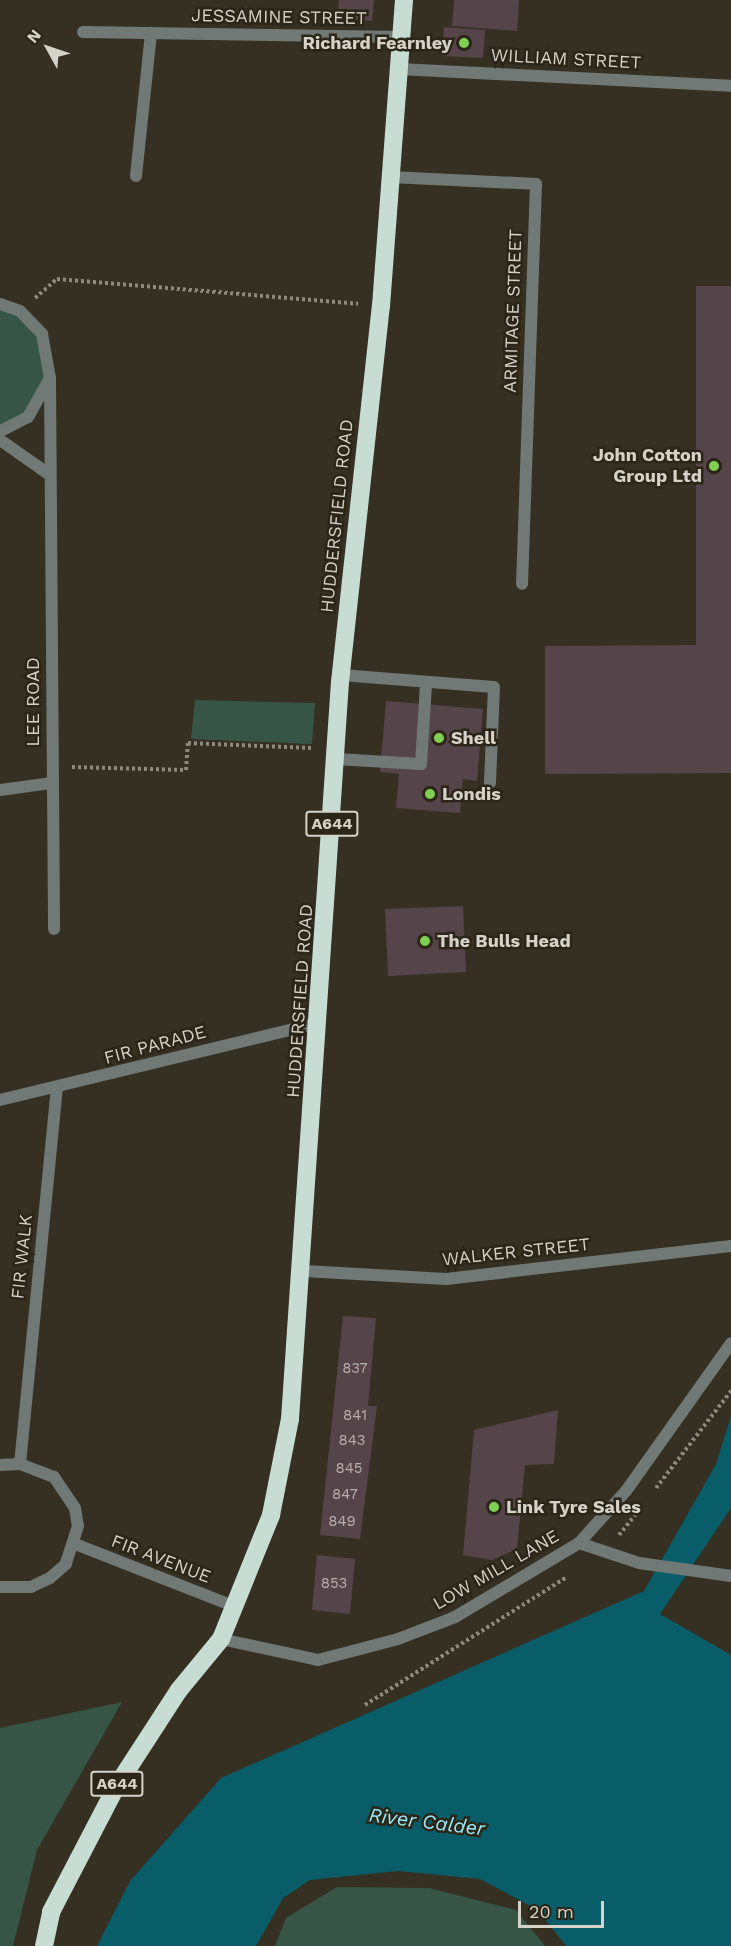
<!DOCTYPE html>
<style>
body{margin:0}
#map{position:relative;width:731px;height:1946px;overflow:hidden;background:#353021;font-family:"Work Sans",sans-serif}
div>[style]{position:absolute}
.green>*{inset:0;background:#365546}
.water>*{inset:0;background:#085d69}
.building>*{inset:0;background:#56444b}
.path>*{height:4px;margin-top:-2px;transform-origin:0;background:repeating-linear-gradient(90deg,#8d897d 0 3px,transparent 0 6px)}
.lane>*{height:12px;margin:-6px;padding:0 6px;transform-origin:6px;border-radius:6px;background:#707975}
.street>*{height:12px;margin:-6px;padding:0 6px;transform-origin:6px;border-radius:6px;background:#707975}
.highway>*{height:18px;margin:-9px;padding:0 9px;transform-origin:9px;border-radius:9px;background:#c7ddd4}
.dots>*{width:16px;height:16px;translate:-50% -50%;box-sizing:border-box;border:3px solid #2b2617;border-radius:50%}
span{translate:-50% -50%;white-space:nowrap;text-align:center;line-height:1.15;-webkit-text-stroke:5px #2b2617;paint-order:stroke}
.number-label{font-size:15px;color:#b5aeaa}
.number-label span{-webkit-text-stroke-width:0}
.shield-label span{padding:2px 4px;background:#2b2617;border:2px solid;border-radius:4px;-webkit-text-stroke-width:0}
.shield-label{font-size:16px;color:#d5d2c9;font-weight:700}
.street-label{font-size:18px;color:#d5d2c9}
.poi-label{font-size:18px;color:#d5d2c9;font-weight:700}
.right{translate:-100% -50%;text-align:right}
.left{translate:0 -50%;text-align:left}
.water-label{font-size:20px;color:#98eafa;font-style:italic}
.north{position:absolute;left:18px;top:18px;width:60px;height:60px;-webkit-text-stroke:4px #2b2617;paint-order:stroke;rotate:310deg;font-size:16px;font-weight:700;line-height:24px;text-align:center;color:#d5d2c9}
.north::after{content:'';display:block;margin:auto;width:21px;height:27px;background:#d5d2c9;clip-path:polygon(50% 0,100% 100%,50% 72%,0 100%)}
.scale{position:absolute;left:518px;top:1901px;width:86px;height:27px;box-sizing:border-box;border:3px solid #d5d2c9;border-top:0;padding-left:8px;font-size:18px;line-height:21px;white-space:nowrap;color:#d5d2c9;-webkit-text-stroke:4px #2b2617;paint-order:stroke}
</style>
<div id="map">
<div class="green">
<i style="clip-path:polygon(0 304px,20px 311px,50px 355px,43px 399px,0 431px)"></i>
<i style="clip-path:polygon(195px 700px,315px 703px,312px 744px,191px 739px)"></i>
<i style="clip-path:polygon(122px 1702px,37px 1850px,13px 1946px,0 1946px,0 1728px)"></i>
<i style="clip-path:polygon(337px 1887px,429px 1888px,516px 1910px,545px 1946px,275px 1946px,286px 1918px)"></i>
</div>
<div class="water">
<i style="clip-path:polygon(731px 1416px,731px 1508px,660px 1614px,731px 1655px,731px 1946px,566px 1946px,538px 1910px,480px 1879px,398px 1871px,310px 1880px,283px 1898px,256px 1946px,97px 1946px,130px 1881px,221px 1778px,644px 1591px,716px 1464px)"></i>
</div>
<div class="building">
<i style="clip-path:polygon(339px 0,374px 0,372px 21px,337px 18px)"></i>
<i style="clip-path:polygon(454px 0,519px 0,517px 31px,452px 26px)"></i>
<i style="clip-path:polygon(444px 27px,485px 30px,483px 58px,442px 56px)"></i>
<i style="clip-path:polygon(696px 286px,731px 286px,731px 773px,545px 774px,545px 646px,696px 645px)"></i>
<i style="clip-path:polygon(386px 701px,483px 709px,477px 781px,463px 779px,460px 813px,396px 808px,399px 774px,380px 772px)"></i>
<i style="clip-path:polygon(463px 906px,466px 972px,388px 976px,385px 909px)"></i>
<i style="clip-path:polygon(343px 1316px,376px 1318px,368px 1406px,377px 1406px,360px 1539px,320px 1535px)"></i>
<i style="clip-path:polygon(558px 1410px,554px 1464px,525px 1465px,517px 1549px,492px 1560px,463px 1555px,474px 1430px)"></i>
<i style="clip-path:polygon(317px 1555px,355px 1559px,350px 1614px,312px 1610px)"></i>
</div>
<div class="path">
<i style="left:35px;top:298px;width:29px;rotate:-41deg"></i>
<i style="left:57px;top:279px;width:302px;rotate:4.7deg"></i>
<i style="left:72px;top:767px;width:114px;rotate:1.5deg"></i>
<i style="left:186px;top:770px;width:27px;rotate:-86deg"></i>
<i style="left:188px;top:743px;width:124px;rotate:2.3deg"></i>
<i style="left:656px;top:1488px;width:123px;rotate:-52.3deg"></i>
<i style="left:619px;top:1535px;width:26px;rotate:-51deg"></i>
<i style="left:365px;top:1705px;width:239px;rotate:-32.4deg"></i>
</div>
<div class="lane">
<i style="left:136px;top:176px;width:144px;rotate:-84deg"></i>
<i style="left:341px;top:675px;width:153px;rotate:4.5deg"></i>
<i style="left:494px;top:687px;width:96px;rotate:92.4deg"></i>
<i style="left:336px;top:759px;width:85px;rotate:3.4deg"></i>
<i style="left:421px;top:764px;width:79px;rotate:-86.4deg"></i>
</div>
<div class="street">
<i style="left:83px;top:32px;width:319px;rotate:0.9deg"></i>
<i style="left:399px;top:69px;width:332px;rotate:2.9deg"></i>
<i style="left:390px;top:177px;width:146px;rotate:2.7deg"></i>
<i style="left:536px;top:184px;width:400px;rotate:92deg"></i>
<i style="left:0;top:304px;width:21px;rotate:19deg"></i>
<i style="left:20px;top:311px;width:32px;rotate:46deg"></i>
<i style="left:42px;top:334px;width:45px;rotate:79.7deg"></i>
<i style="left:50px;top:378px;width:45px;rotate:119.4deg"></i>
<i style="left:28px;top:417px;width:31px;rotate:153deg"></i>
<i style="left:50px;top:378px;width:551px;rotate:89.58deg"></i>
<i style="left:0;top:440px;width:61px;rotate:35deg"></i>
<i style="left:0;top:790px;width:51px;rotate:-7.8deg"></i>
<i style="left:0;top:1100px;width:328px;rotate:-13.6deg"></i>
<i style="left:304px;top:1271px;width:142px;rotate:3.2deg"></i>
<i style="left:446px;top:1279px;width:287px;rotate:-6.6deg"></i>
<i style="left:20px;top:1464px;width:376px;rotate:-84.4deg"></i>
<i style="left:0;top:1465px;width:20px;rotate:-3deg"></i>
<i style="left:20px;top:1464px;width:36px;rotate:21deg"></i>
<i style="left:54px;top:1477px;width:37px;rotate:56deg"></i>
<i style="left:75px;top:1508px;width:18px;rotate:81deg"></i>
<i style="left:78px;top:1526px;width:40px;rotate:108deg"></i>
<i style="left:66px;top:1564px;width:21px;rotate:139deg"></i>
<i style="left:50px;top:1578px;width:21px;rotate:155deg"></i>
<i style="left:31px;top:1587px;width:31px;rotate:180deg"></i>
<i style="left:579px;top:1543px;width:63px;rotate:18.4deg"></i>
<i style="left:639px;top:1563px;width:93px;rotate:8deg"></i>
<i style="left:75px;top:1544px;width:170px;rotate:21.4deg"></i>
<i style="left:221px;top:1639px;width:99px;rotate:12.2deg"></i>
<i style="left:318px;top:1660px;width:83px;rotate:-14.7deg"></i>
<i style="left:398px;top:1639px;width:61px;rotate:-21.1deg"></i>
<i style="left:455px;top:1617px;width:144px;rotate:-30.8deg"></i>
<i style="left:579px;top:1543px;width:70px;rotate:-47.9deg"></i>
<i style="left:626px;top:1491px;width:181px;rotate:-54.6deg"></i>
</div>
<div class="highway">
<i style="left:44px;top:1946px;width:35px;rotate:-78deg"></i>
<i style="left:51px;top:1912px;width:141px;rotate:-62.5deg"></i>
<i style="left:116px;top:1787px;width:116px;rotate:-57deg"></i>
<i style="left:179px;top:1690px;width:66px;rotate:-50.5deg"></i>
<i style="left:221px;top:1639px;width:134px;rotate:-68deg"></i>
<i style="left:271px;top:1515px;width:98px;rotate:-78.8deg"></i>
<i style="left:290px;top:1419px;width:739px;rotate:-86.12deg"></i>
<i style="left:340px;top:682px;width:378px;rotate:-83.8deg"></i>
<i style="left:381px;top:306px;width:307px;rotate:-85.7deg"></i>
</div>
<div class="dots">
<i style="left:464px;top:43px;background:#7fd052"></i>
<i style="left:714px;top:466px;background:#7fd052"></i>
<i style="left:439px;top:738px;background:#7fd052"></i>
<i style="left:430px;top:794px;background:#7fd052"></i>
<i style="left:425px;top:941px;background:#7fd052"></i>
<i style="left:494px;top:1507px;background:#7fd052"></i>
</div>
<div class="number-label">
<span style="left:355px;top:1369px">837</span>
<span style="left:355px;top:1416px">841</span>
<span style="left:352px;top:1441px">843</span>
<span style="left:349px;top:1469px">845</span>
<span style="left:345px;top:1495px">847</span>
<span style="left:342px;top:1522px">849</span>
<span style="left:334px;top:1584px">853</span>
</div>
<div class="shield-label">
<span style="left:332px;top:824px">A644</span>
<span style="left:117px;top:1784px">A644</span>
</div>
<div class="street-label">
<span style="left:279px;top:17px;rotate:1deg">JESSAMINE STREET</span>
<span style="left:566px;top:59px;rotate:3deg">WILLIAM STREET</span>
<span style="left:513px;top:311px;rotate:-88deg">ARMITAGE STREET</span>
<span style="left:337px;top:516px;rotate:-84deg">HUDDERSFIELD ROAD</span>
<span style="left:33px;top:702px;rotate:-90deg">LEE ROAD</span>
<span style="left:300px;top:1001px;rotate:-86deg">HUDDERSFIELD ROAD</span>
<span style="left:155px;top:1045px;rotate:-15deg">FIR PARADE</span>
<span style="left:516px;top:1252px;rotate:-6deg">WALKER STREET</span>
<span style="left:22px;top:1257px;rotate:-84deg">FIR WALK</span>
<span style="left:161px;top:1559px;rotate:21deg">FIR AVENUE</span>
<span style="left:496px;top:1570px;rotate:-30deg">LOW MILL LANE</span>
</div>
<div class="poi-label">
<span class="right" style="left:452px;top:43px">Richard Fearnley</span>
<span class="right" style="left:702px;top:466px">John Cotton<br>Group Ltd</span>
<span class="left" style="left:451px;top:738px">Shell</span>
<span class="left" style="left:442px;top:794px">Londis</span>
<span class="left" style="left:437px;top:941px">The Bulls Head</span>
<span class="left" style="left:506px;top:1507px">Link Tyre Sales</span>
</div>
<div class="water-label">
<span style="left:427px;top:1822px;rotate:7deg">River Calder</span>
</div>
<div class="north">N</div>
<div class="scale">20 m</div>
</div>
